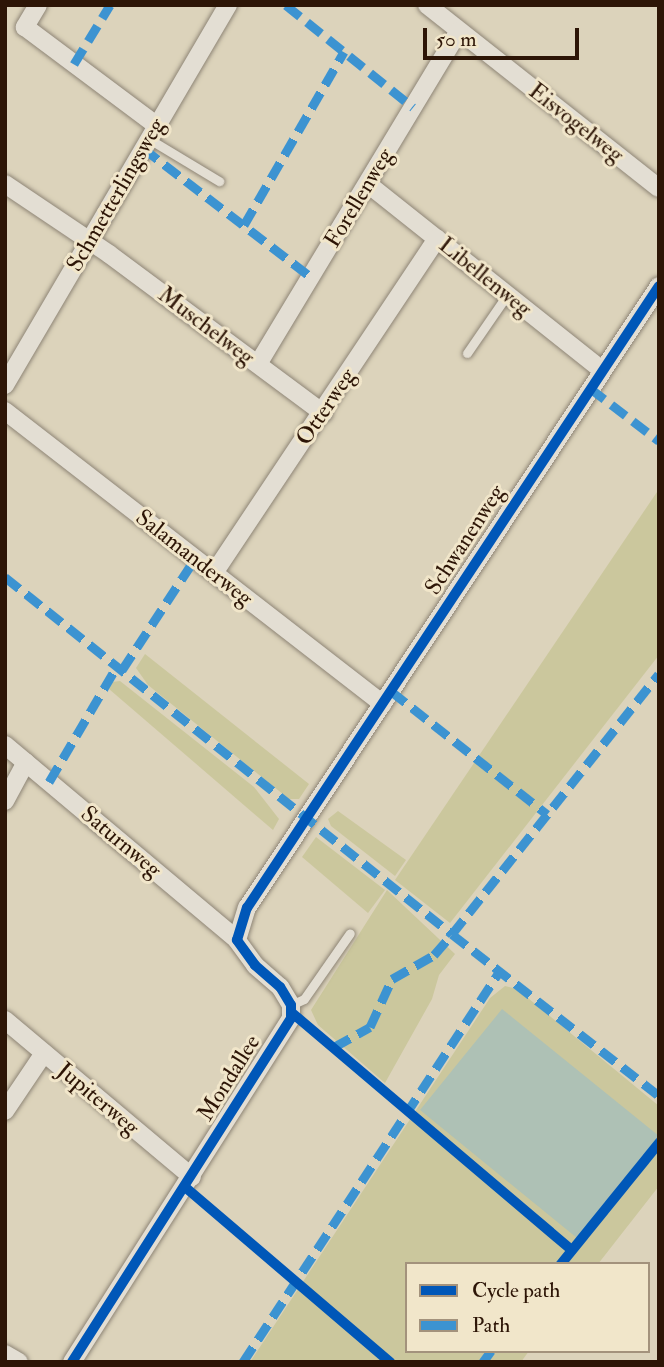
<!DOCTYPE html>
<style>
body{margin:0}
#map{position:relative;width:664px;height:1367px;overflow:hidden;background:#dcd3bb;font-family:"IM FELL Double Pica",serif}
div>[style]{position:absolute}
.green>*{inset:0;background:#cbc79d}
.water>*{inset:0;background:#aec1b5}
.roads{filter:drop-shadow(0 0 2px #8e8576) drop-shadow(0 0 2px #8e8576)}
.service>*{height:9px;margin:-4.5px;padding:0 4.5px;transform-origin:4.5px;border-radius:4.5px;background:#e3ded3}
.minor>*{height:18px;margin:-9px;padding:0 9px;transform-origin:9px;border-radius:9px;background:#e3ded3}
.quiet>*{height:9px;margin-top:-4.5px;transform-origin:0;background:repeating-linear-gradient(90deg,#3c93d1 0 18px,transparent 0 27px)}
.cycleway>*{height:10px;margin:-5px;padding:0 5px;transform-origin:5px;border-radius:5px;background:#0057b8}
span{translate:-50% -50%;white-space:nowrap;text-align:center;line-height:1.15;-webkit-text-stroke:6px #f1e6ca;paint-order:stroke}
.street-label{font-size:23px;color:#2d1506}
.frame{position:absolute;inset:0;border:7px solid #2d1506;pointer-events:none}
.legend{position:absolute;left:405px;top:1262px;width:245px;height:91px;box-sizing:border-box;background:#f1e6ca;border:2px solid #a3927c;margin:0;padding:9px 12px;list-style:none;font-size:21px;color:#2d1506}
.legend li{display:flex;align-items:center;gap:14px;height:35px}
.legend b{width:35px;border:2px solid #a3927c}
.scale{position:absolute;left:423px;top:28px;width:156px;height:32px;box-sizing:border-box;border:4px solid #2d1506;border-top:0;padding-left:9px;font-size:21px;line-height:24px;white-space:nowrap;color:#2d1506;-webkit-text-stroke:5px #f1e6ca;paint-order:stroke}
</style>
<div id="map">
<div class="green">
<i style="clip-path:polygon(659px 489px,659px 655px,450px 923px,395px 880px)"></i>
<i style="clip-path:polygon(145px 654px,309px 784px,299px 799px,289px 799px,148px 685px,136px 668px)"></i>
<i style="clip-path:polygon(120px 681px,254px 787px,279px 819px,273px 830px,109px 689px,112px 682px)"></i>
<i style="clip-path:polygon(338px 811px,406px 860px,395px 876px,331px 826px,328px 819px)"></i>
<i style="clip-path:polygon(316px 837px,385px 890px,368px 913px,302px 857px)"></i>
<i style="clip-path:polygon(387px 890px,455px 954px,439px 975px,432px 999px,385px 1083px,318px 1025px,311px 1010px)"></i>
<i style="clip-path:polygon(505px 986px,517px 989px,659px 1106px,659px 1186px,598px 1264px,407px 1264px,407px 1351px,529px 1351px,521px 1362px,250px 1362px,490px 998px)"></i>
</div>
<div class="water">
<i style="clip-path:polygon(502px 1009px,659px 1136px,577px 1238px,420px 1110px)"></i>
</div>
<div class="roads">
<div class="service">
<i style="left:149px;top:139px;width:82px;rotate:31deg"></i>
<i style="left:467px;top:353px;width:70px;rotate:-55.4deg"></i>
<i style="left:291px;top:1005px;width:14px;rotate:-25deg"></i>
<i style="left:304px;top:999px;width:80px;rotate:-55.1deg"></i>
</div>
<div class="minor">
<i style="left:38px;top:5px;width:26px;rotate:121deg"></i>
<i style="left:25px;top:27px;width:164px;rotate:36.8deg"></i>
<i style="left:427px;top:5px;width:295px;rotate:38.3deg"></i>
<i style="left:5px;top:184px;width:125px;rotate:33.9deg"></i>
<i style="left:109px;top:254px;width:267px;rotate:36.6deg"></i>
<i style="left:368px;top:184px;width:299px;rotate:38.5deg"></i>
<i style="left:258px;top:364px;width:389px;rotate:-58.9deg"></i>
<i style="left:5px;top:385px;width:441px;rotate:-59.6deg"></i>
<i style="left:5px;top:411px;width:478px;rotate:37.8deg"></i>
<i style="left:214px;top:573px;width:402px;rotate:-56.3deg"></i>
<i style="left:5px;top:745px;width:303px;rotate:40deg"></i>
<i style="left:5px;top:801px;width:44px;rotate:-61.7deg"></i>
<i style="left:5px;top:1020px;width:244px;rotate:40deg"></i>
<i style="left:5px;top:1111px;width:70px;rotate:-56.1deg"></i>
<i style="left:5px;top:1354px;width:16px;rotate:30deg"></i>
<i style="left:72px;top:1362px;width:408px;rotate:-57.5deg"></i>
<i style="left:291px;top:1018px;width:13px;rotate:-90deg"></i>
<i style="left:291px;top:1005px;width:21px;rotate:-121deg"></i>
<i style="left:280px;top:987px;width:33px;rotate:-139deg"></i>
<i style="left:255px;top:965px;width:31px;rotate:-126deg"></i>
<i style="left:237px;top:940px;width:34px;rotate:-73deg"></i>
<i style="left:247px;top:908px;width:746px;rotate:-56.48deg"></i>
</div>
</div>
<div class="quiet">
<i style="left:286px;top:5px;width:163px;rotate:38.8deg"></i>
<i style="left:74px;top:64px;width:69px;rotate:-58.6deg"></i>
<i style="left:143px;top:148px;width:212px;rotate:37.5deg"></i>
<i style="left:244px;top:225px;width:200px;rotate:-60deg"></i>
<i style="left:590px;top:388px;width:87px;rotate:37.5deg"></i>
<i style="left:5px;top:577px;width:572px;rotate:38.61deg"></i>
<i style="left:452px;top:934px;width:332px;rotate:-51.5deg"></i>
<i style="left:122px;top:670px;width:133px;rotate:-56.7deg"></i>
<i style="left:391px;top:691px;width:199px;rotate:38.3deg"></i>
<i style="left:49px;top:782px;width:134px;rotate:-59.6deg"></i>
<i style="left:334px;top:1047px;width:41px;rotate:-29.1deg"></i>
<i style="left:370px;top:1027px;width:53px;rotate:-65.4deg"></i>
<i style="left:392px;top:979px;width:48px;rotate:-29.7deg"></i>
<i style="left:434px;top:955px;width:28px;rotate:-49deg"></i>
<i style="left:452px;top:934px;width:263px;rotate:38deg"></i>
<i style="left:243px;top:1362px;width:466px;rotate:-56.7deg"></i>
<i style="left:483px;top:1362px;width:14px;rotate:-54deg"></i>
</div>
<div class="cycleway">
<i style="left:291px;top:1012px;width:368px;rotate:40.3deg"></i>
<i style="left:185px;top:1187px;width:270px;rotate:40.5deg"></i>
<i style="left:561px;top:1264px;width:156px;rotate:-51deg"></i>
<i style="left:72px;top:1362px;width:408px;rotate:-57.5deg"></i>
<i style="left:291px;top:1018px;width:13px;rotate:-90deg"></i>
<i style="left:291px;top:1005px;width:21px;rotate:-121deg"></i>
<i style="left:280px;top:987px;width:33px;rotate:-139deg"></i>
<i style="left:255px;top:965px;width:31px;rotate:-126deg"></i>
<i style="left:237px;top:940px;width:34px;rotate:-73deg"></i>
<i style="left:247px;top:908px;width:746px;rotate:-56.48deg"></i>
</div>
<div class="street-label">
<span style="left:576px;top:123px;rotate:38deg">Eisvogelweg</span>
<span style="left:116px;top:195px;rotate:-60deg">Schmetterlingsweg</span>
<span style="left:359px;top:198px;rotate:-59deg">Forellenweg</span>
<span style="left:485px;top:277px;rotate:39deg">Libellenweg</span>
<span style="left:206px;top:326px;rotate:37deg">Muschelweg</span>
<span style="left:326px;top:407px;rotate:-56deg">Otterweg</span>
<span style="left:465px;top:540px;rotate:-57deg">Schwanenweg</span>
<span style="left:194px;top:558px;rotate:38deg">Salamanderweg</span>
<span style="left:121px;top:842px;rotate:40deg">Saturnweg</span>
<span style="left:229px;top:1078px;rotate:-58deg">Mondallee</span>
<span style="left:98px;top:1099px;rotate:40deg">Jupiterweg</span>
</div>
<div class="frame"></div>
<ul class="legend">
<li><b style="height:9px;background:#0057b8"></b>Cycle path</li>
<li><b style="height:9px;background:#3c93d1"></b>Path</li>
</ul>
<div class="scale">50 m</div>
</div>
